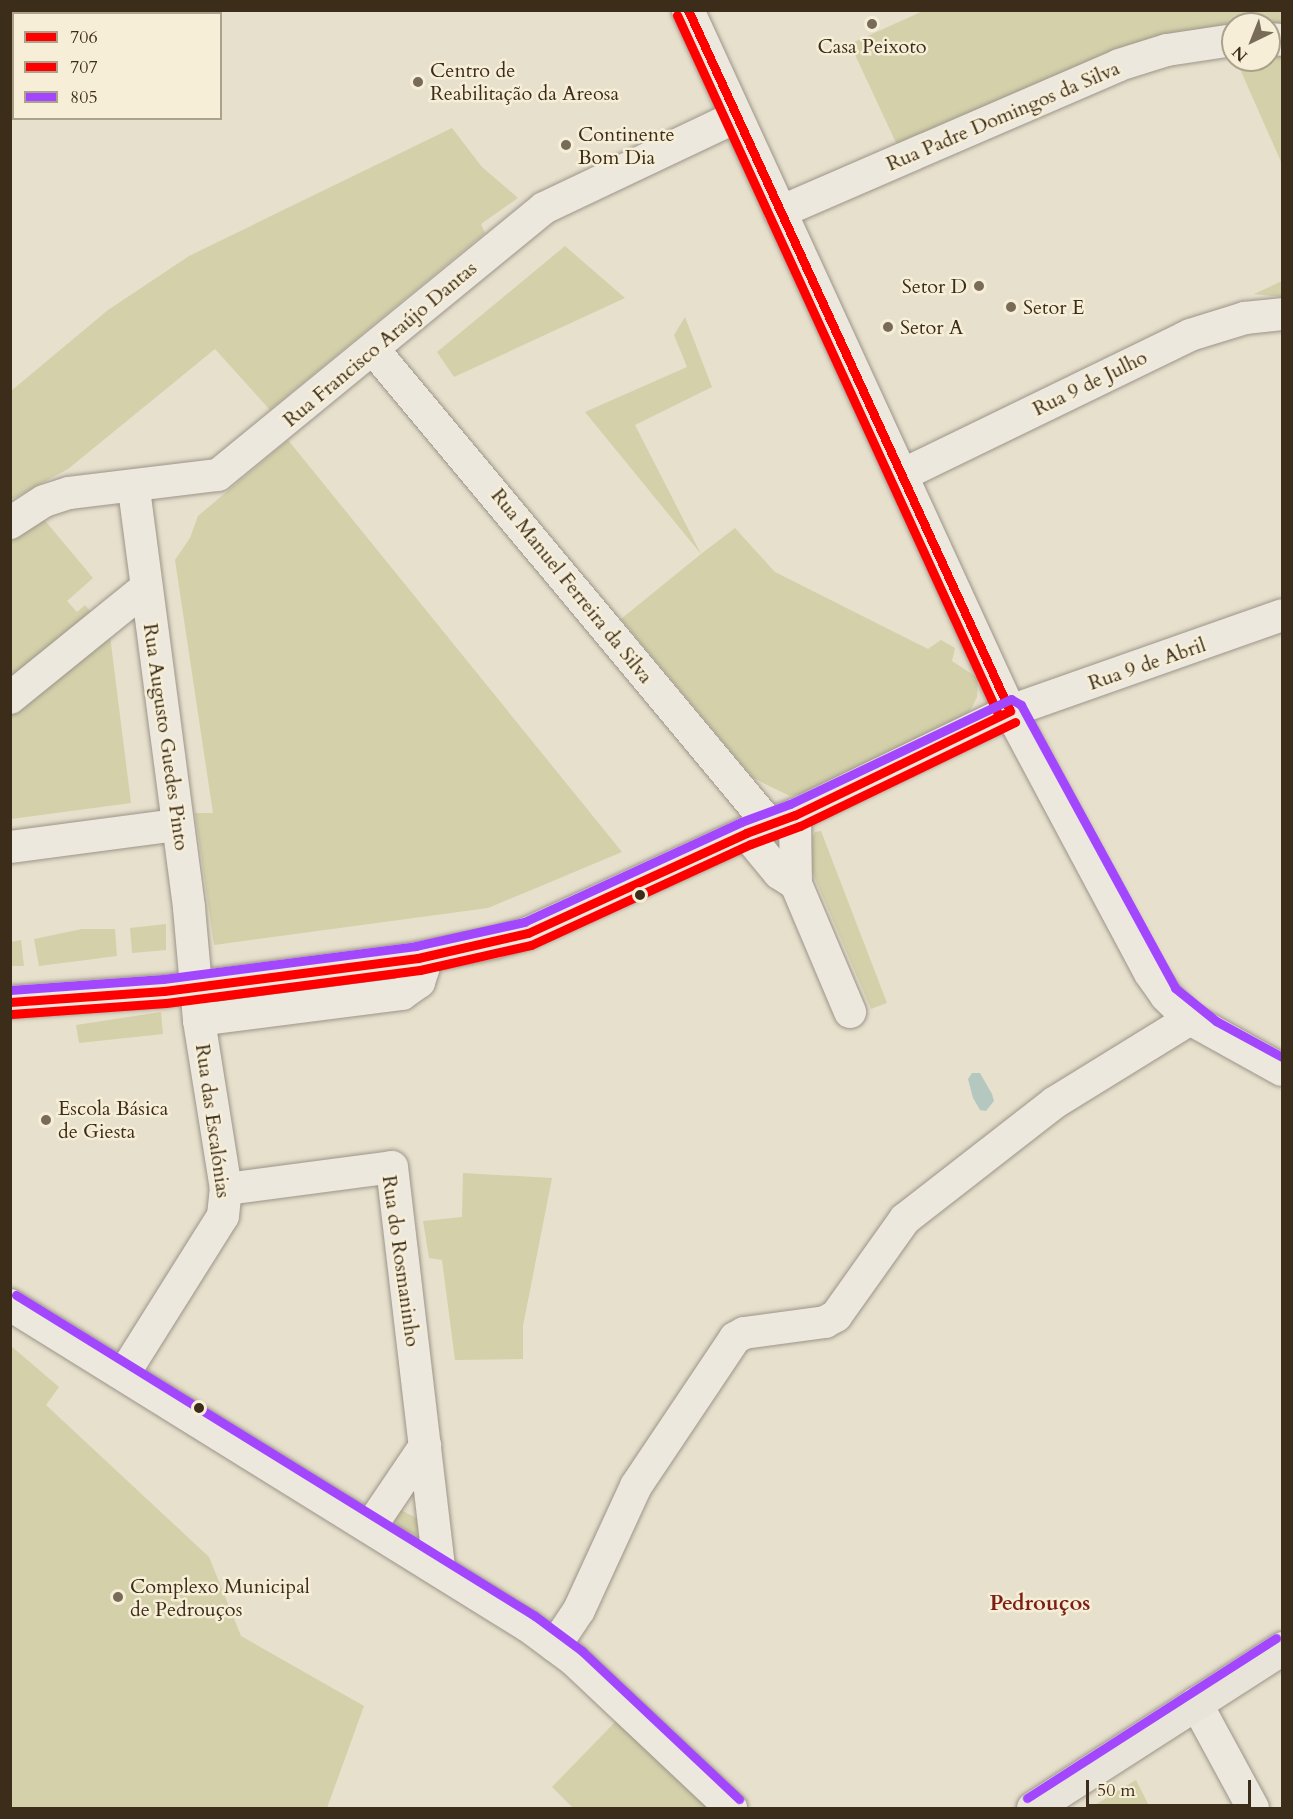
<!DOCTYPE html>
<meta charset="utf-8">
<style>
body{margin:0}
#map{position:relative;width:1293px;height:1819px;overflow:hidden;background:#e7e0cd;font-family:Cardo,serif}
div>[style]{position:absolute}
.green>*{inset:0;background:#d3d0aa}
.water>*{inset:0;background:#b4c8c0}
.roads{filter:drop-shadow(0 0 2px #9c9588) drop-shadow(0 0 2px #9c9588)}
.minor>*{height:32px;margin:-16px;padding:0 16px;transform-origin:16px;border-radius:16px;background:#ece8de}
.major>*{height:33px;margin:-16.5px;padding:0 16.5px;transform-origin:16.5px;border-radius:16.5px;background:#e9e4d9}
.bus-1>*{height:9px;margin:-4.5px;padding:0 4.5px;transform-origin:4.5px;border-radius:4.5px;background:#f00}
.bus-2>*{height:9px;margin:-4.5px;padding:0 4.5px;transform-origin:4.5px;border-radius:4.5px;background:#f00}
.bus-3>*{height:9px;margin:-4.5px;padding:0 4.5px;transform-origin:4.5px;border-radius:4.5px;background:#a347ff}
.dots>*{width:16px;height:16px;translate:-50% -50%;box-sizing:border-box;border:3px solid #f7eed7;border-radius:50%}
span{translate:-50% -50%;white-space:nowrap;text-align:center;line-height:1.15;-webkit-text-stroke:5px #f7eed7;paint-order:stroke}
.poi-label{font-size:20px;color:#3c2d1a}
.left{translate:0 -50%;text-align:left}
.right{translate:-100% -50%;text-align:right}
.street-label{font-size:20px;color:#3c2d1a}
.quarter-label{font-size:22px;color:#7a1f14;font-weight:700}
.frame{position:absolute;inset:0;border:12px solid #3c2d1a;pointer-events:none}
.legend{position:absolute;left:12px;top:12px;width:210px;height:108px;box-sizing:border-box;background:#f7eed7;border:2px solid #aca18b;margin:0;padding:8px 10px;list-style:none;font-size:18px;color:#3c2d1a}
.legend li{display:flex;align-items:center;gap:12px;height:30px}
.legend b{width:30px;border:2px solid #aca18b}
.north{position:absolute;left:1221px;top:12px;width:60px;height:60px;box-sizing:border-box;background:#f7eed7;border:2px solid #aca18b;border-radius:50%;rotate:223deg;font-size:16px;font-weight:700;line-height:24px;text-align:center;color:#3c2d1a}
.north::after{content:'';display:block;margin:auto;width:21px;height:27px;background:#786c59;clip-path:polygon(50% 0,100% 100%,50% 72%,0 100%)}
.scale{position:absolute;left:1086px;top:1780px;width:165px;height:27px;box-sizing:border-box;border:3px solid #3c2d1a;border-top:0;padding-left:8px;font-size:18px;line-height:21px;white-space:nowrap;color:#3c2d1a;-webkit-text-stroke:4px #f7eed7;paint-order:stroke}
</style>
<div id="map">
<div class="green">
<i style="clip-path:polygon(923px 11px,1282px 11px,1282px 26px,1233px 24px,1233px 29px,898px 147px,850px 44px)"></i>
<i style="clip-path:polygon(1269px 54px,1282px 54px,1282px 164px,1236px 60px,1269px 60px)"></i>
<i style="clip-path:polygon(452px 128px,482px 167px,518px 198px,481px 224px,485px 233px,270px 410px,215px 349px,68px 469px,11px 500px,11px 391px,108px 310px,189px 256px)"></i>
<i style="clip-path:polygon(565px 246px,625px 298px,454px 377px,437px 352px)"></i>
<i style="clip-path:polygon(1282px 281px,1282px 297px,1254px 294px)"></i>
<i style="clip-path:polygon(685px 317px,712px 387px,635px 425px,701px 554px,735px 528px,775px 572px,928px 649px,941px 640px,955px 648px,952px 661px,978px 678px,977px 697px,968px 715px,819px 790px,790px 796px,753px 778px,621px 619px,701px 554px,585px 412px,687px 367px,674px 335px)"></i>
<i style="clip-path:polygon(288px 440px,622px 852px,488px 908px,214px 945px,195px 813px,213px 813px,175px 560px,190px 538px,198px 516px)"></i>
<i style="clip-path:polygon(42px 517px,93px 578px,67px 601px,77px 612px,85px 605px,110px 636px,131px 803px,11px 819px,10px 543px)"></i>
<i style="clip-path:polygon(821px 831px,887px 1003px,871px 1009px,807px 860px,809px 843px,815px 832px)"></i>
<i style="clip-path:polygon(166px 924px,166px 950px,132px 953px,130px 928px)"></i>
<i style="clip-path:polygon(82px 929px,115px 929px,117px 956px,39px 966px,34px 939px)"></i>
<i style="clip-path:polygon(21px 940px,24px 966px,11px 966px,11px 942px)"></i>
<i style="clip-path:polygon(405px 976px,405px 984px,216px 1008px,215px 999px)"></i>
<i style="clip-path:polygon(161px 1012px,163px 1034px,79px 1043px,76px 1025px)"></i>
<i style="clip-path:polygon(463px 1173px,552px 1178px,523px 1326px,523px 1359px,455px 1360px,442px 1260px,429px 1258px,423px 1221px,462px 1217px)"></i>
<i style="clip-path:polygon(11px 1346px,59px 1387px,46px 1405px,209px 1557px,241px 1636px,364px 1706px,327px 1808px,11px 1808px)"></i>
<i style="clip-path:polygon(399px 1509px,420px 1520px,417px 1535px,398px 1528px,395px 1518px)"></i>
<i style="clip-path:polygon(616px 1721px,706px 1807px,704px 1808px,573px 1808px,552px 1787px)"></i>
<i style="clip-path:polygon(1136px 1780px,1150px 1808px,1090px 1808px)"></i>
</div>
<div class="water">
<i style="clip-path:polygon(972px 1073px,980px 1073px,992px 1094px,994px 1101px,986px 1111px,980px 1110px,973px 1098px,968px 1079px)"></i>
</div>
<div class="roads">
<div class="minor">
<i style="left:688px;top:10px;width:771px;rotate:65.33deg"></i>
<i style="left:1010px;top:711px;width:297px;rotate:61.9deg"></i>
<i style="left:1150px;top:973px;width:28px;rotate:55deg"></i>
<i style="left:1166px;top:996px;width:33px;rotate:44deg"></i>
<i style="left:1190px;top:1019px;width:105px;rotate:29deg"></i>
<i style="left:1269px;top:39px;width:13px;rotate:4deg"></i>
<i style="left:780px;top:212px;width:369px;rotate:-23.4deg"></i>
<i style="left:1119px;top:65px;width:50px;rotate:-17.4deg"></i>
<i style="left:1167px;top:50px;width:67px;rotate:-8.6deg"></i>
<i style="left:373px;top:349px;width:618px;rotate:50.18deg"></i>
<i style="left:904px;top:474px;width:318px;rotate:-25.9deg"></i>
<i style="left:1190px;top:335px;width:58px;rotate:-17.2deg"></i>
<i style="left:1245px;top:318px;width:37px;rotate:-6deg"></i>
<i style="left:10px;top:523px;width:40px;rotate:-32.9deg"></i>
<i style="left:44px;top:501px;width:26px;rotate:-18deg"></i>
<i style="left:69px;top:493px;width:150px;rotate:-6.9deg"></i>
<i style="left:218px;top:475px;width:421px;rotate:-39.3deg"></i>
<i style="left:544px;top:208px;width:212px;rotate:-25.4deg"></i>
<i style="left:10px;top:698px;width:175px;rotate:-39deg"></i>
<i style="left:795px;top:815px;width:69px;rotate:89.2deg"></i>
<i style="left:796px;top:884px;width:139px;rotate:67.1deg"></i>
<i style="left:746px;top:833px;width:52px;rotate:50.5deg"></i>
<i style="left:779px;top:873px;width:20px;rotate:33deg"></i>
<i style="left:10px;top:847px;width:168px;rotate:-7.5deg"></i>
<i style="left:10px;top:1002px;width:154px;rotate:-4.1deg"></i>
<i style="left:164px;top:991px;width:256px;rotate:-7.4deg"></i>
<i style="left:418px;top:958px;width:79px;rotate:-11.7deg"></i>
<i style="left:495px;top:942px;width:34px;rotate:-15deg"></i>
<i style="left:528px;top:933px;width:240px;rotate:-24.6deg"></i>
<i style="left:746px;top:833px;width:52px;rotate:-20.2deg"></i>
<i style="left:795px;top:815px;width:239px;rotate:-25.8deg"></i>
<i style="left:1010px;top:711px;width:288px;rotate:-19.4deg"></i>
<i style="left:199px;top:1020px;width:205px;rotate:-7.3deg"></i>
<i style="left:402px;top:994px;width:21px;rotate:-35deg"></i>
<i style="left:419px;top:982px;width:13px;rotate:-72deg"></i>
<i style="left:423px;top:970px;width:13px;rotate:-113deg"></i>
<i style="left:226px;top:1189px;width:167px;rotate:-7.5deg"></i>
<i style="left:392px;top:1167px;width:405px;rotate:83.3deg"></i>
<i style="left:10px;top:1305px;width:609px;rotate:31.79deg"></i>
<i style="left:528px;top:1626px;width:57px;rotate:36.5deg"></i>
<i style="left:574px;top:1660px;width:216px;rotate:43.3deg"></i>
<i style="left:125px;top:1372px;width:184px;rotate:-57.9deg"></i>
<i style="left:223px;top:1216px;width:27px;rotate:-84deg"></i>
<i style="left:226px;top:1189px;width:171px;rotate:-99.1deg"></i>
<i style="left:199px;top:1020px;width:113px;rotate:-95.1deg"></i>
<i style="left:189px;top:907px;width:423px;rotate:-97.5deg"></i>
<i style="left:371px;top:1526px;width:97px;rotate:-56deg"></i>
<i style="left:555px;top:1646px;width:43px;rotate:-56.3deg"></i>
<i style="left:579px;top:1610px;width:136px;rotate:-65.3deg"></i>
<i style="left:636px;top:1486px;width:178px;rotate:-56.2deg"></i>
<i style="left:735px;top:1338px;width:10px;rotate:-29deg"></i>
<i style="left:744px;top:1333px;width:82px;rotate:-7.7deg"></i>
<i style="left:825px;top:1322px;width:13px;rotate:-29deg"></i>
<i style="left:836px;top:1316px;width:119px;rotate:-54.6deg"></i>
<i style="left:905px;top:1219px;width:189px;rotate:-37.9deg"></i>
<i style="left:1054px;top:1103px;width:160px;rotate:-31.7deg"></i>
<i style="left:1196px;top:1703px;width:119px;rotate:61.5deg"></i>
</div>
<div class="major">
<i style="left:114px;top:14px;width:8px;rotate:-30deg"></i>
<i style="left:10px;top:67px;width:4px;rotate:-27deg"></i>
<i style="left:1033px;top:1808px;width:296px;rotate:-32.7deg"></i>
</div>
</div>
<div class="bus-1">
<i style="left:688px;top:10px;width:771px;rotate:65.33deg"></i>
<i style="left:10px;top:1002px;width:154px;rotate:-4.1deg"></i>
<i style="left:164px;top:991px;width:256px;rotate:-7.4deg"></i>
<i style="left:418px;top:958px;width:113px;rotate:-12.8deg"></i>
<i style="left:528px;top:933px;width:240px;rotate:-24.6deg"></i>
<i style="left:746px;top:833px;width:52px;rotate:-20.2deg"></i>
<i style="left:795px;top:815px;width:239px;rotate:-25.8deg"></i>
</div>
<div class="bus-2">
<i style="left:677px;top:15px;width:771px;rotate:65.33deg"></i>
<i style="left:11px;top:1014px;width:155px;rotate:-4.1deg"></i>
<i style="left:166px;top:1003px;width:256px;rotate:-7.4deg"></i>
<i style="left:420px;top:970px;width:114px;rotate:-12.7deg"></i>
<i style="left:531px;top:945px;width:242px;rotate:-24.7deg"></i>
<i style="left:751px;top:844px;width:52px;rotate:-20.2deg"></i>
<i style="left:800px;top:826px;width:239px;rotate:-25.8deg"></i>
</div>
<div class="bus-3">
<i style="left:10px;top:990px;width:153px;rotate:-4.1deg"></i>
<i style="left:163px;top:979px;width:255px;rotate:-7.4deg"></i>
<i style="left:416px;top:946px;width:111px;rotate:-12.5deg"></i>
<i style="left:524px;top:922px;width:239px;rotate:-24.7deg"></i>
<i style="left:741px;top:822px;width:52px;rotate:-20.2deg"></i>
<i style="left:790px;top:804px;width:245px;rotate:-25.4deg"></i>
<i style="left:1011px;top:699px;width:12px;rotate:31deg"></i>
<i style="left:1021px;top:705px;width:322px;rotate:61.4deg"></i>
<i style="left:1175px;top:988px;width:53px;rotate:38.8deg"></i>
<i style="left:1216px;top:1021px;width:75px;rotate:28.6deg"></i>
<i style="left:16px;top:1295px;width:610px;rotate:31.74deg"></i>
<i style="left:535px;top:1616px;width:59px;rotate:36.7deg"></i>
<i style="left:582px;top:1651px;width:216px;rotate:43.3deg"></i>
<i style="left:1027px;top:1798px;width:296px;rotate:-32.7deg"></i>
</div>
<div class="dots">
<i style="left:872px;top:24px;background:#786c59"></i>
<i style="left:418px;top:82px;background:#786c59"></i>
<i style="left:566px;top:145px;background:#786c59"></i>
<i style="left:979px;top:286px;background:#786c59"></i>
<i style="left:1011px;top:307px;background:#786c59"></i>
<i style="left:888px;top:327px;background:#786c59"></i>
<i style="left:640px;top:895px;background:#3c2d1a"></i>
<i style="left:46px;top:1120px;background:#786c59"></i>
<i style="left:199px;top:1408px;background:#3c2d1a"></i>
<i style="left:118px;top:1597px;background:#786c59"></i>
</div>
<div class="poi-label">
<span style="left:872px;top:46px">Casa Peixoto</span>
<span class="left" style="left:430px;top:82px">Centro de<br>Reabilitação da Areosa</span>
<span class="left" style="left:578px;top:146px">Continente<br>Bom Dia</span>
<span class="right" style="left:967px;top:286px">Setor D</span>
<span class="left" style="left:1023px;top:307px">Setor E</span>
<span class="left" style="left:900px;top:327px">Setor A</span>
<span class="left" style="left:58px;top:1120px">Escola Básica<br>de Giesta</span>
<span class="left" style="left:130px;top:1598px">Complexo Municipal<br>de Pedrouços</span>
</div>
<div class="street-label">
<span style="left:1003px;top:116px;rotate:-23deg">Rua Padre Domingos da Silva</span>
<span style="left:380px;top:344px;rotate:-40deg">Rua Francisco Araújo Dantas</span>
<span style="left:1090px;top:383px;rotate:-26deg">Rua 9 de Julho</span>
<span style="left:572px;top:586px;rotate:51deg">Rua Manuel Ferreira da Silva</span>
<span style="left:1147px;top:664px;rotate:-19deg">Rua 9 de Abril</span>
<span style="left:166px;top:737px;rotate:82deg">Rua Augusto Guedes Pinto</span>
<span style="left:213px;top:1121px;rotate:82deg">Rua das Escalónias</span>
<span style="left:401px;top:1261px;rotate:82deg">Rua do Rosmaninho</span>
</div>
<div class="quarter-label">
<span style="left:1040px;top:1604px">Pedrouços</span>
</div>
<div class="frame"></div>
<ul class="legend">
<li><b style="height:8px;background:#f00"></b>706</li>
<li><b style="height:8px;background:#f00"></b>707</li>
<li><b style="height:8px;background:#a347ff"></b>805</li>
</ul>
<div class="north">N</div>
<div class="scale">50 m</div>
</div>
